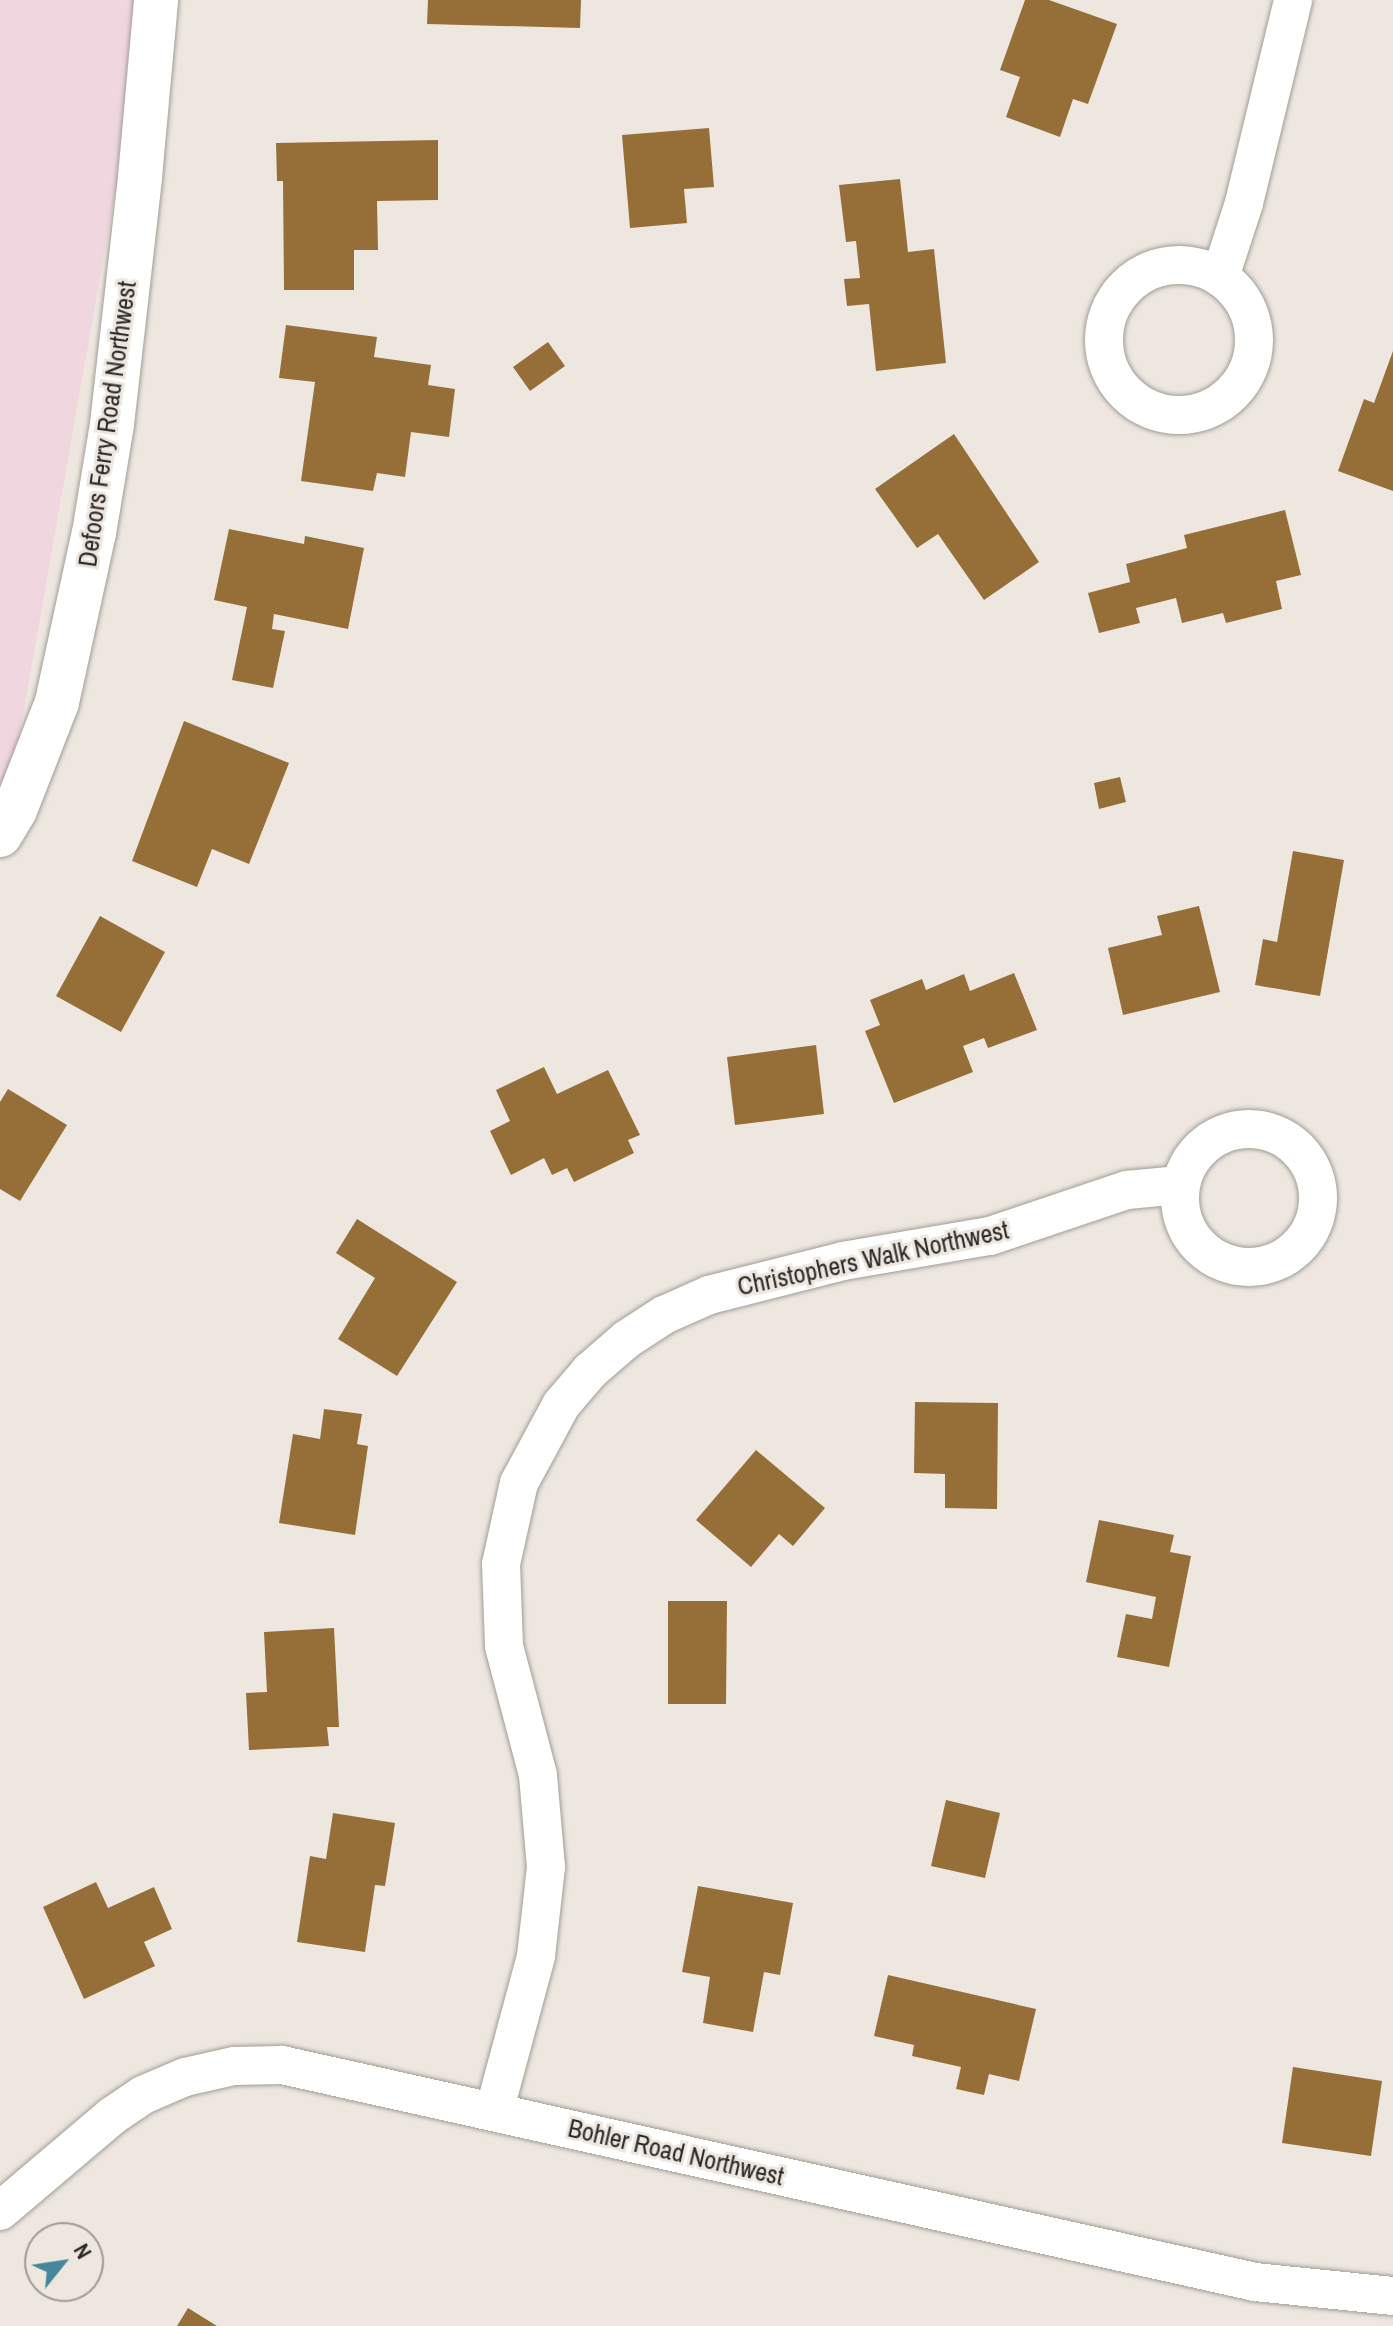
<!DOCTYPE html>
<style>
body{margin:0}
#map{position:relative;width:1393px;height:2326px;overflow:hidden;background:#ede7e0;font-family:"Archivo Narrow",sans-serif}
div>[style]{position:absolute}
.commercial>*{inset:0;background:#f0d6df}
.building>*{inset:0;background:#966f38}
.roads{filter:drop-shadow(0 0 2px #a29d97) drop-shadow(0 0 2px #a29d97)}
.minor>*{height:38px;margin:-19px;padding:0 19px;transform-origin:19px;border-radius:19px;background:#fff}
.minor>.ring{margin:-19px;padding:0;box-sizing:content-box;background:none;border:38px solid #fff;border-radius:50%}
.tertiary>*{height:44px;margin:-22px;padding:0 22px;transform-origin:22px;border-radius:22px;background:#fff}
span{translate:-50% -50%;white-space:nowrap;text-align:center;line-height:1.15;-webkit-text-stroke:6px #ede7e0;paint-order:stroke}
.street-label{font-size:26px;color:#2c2a28}
.north{position:absolute;left:24px;top:2222px;width:80px;height:80px;box-sizing:border-box;background:#ede7e0;border:2px solid #a09b96;border-radius:50%;rotate:60deg;font-size:22px;font-weight:700;line-height:32px;text-align:center;color:#2c2a28}
.north::after{content:'';display:block;margin:auto;width:28px;height:36px;background:#46889a;clip-path:polygon(50% 0,100% 100%,50% 72%,0 100%)}
</style>
<div id="map">
<div class="commercial">
<i style="clip-path:polygon(0 0,141px 0,137px 66px,13px 772px,0 792px)"></i>
</div>
<div class="building">
<i style="clip-path:polygon(428px 0,581px 0,580px 28px,427px 24px)"></i>
<i style="clip-path:polygon(1025px 0,1049px 0,1117px 24px,1088px 104px,1073px 99px,1060px 137px,1006px 117px,1020px 77px,1000px 70px)"></i>
<i style="clip-path:polygon(709px 128px,714px 187px,684px 189px,687px 223px,630px 228px,622px 135px)"></i>
<i style="clip-path:polygon(438px 140px,438px 200px,377px 201px,378px 250px,354px 250px,354px 290px,284px 290px,283px 181px,277px 181px,276px 143px)"></i>
<i style="clip-path:polygon(900px 179px,908px 252px,934px 249px,946px 363px,876px 371px,869px 304px,847px 306px,844px 279px,860px 278px,856px 241px,846px 242px,839px 185px)"></i>
<i style="clip-path:polygon(286px 325px,377px 337px,374px 357px,431px 365px,428px 385px,455px 389px,449px 437px,411px 432px,405px 477px,377px 473px,373px 491px,301px 481px,315px 382px,279px 378px)"></i>
<i style="clip-path:polygon(548px 342px,565px 366px,530px 391px,513px 367px)"></i>
<i style="clip-path:polygon(1393px 351px,1393px 491px,1338px 471px,1364px 399px,1374px 403px)"></i>
<i style="clip-path:polygon(954px 434px,1039px 562px,984px 600px,938px 534px,917px 548px,875px 489px)"></i>
<i style="clip-path:polygon(1285px 510px,1301px 575px,1276px 581px,1282px 609px,1226px 623px,1223px 613px,1182px 623px,1176px 598px,1136px 608px,1140px 623px,1099px 633px,1088px 593px,1130px 582px,1126px 564px,1187px 548px,1184px 535px)"></i>
<i style="clip-path:polygon(229px 529px,304px 544px,305px 536px,364px 548px,348px 629px,274px 614px,272px 629px,285px 631px,273px 688px,232px 680px,247px 607px,214px 600px)"></i>
<i style="clip-path:polygon(184px 721px,289px 763px,249px 864px,212px 849px,197px 887px,132px 861px)"></i>
<i style="clip-path:polygon(1120px 777px,1126px 802px,1099px 809px,1094px 783px)"></i>
<i style="clip-path:polygon(1293px 851px,1344px 860px,1320px 996px,1255px 985px,1263px 939px,1277px 942px)"></i>
<i style="clip-path:polygon(1199px 906px,1220px 992px,1123px 1015px,1108px 948px,1162px 935px,1157px 916px)"></i>
<i style="clip-path:polygon(100px 916px,165px 952px,121px 1032px,56px 996px)"></i>
<i style="clip-path:polygon(1014px 973px,1037px 1030px,988px 1048px,984px 1038px,963px 1046px,973px 1072px,894px 1103px,865px 1031px,880px 1025px,870px 1000px,922px 979px,926px 990px,964px 974px,970px 991px)"></i>
<i style="clip-path:polygon(816px 1045px,824px 1114px,735px 1125px,727px 1057px)"></i>
<i style="clip-path:polygon(544px 1067px,557px 1094px,608px 1070px,640px 1135px,628px 1140px,634px 1153px,574px 1182px,567px 1168px,552px 1175px,544px 1158px,511px 1175px,490px 1131px,510px 1121px,496px 1090px)"></i>
<i style="clip-path:polygon(8px 1089px,67px 1125px,20px 1201px,0 1189px,0 1102px)"></i>
<i style="clip-path:polygon(357px 1219px,457px 1282px,397px 1376px,338px 1339px,375px 1278px,336px 1253px)"></i>
<i style="clip-path:polygon(915px 1402px,998px 1403px,997px 1509px,945px 1508px,945px 1474px,914px 1473px)"></i>
<i style="clip-path:polygon(324px 1409px,362px 1414px,357px 1444px,368px 1446px,355px 1535px,279px 1523px,293px 1434px,320px 1439px)"></i>
<i style="clip-path:polygon(756px 1450px,825px 1508px,793px 1546px,779px 1534px,751px 1567px,696px 1520px)"></i>
<i style="clip-path:polygon(1099px 1520px,1174px 1535px,1170px 1552px,1191px 1556px,1169px 1667px,1117px 1657px,1126px 1614px,1152px 1619px,1156px 1597px,1086px 1582px)"></i>
<i style="clip-path:polygon(668px 1601px,727px 1601px,726px 1704px,668px 1704px)"></i>
<i style="clip-path:polygon(334px 1628px,339px 1727px,327px 1727px,329px 1746px,249px 1750px,246px 1693px,267px 1692px,264px 1632px)"></i>
<i style="clip-path:polygon(946px 1800px,1000px 1813px,985px 1878px,931px 1866px)"></i>
<i style="clip-path:polygon(333px 1813px,395px 1823px,385px 1886px,375px 1885px,365px 1952px,297px 1942px,310px 1856px,326px 1859px)"></i>
<i style="clip-path:polygon(96px 1882px,108px 1908px,154px 1887px,172px 1929px,144px 1942px,155px 1966px,84px 1999px,43px 1907px)"></i>
<i style="clip-path:polygon(698px 1886px,793px 1903px,780px 1975px,764px 1972px,753px 2032px,703px 2023px,710px 1977px,682px 1972px)"></i>
<i style="clip-path:polygon(888px 1975px,1036px 2009px,1019px 2081px,989px 2074px,984px 2095px,956px 2089px,961px 2067px,912px 2056px,914px 2045px,874px 2036px)"></i>
<i style="clip-path:polygon(1293px 2067px,1382px 2081px,1371px 2156px,1282px 2143px)"></i>
<i style="clip-path:polygon(188px 2308px,217px 2326px,177px 2326px)"></i>
</div>
<div class="roads">
<div class="minor">
<i class="ring" style="left:1104px;top:265px;width:112px;height:112px"></i>
<i style="left:1220px;top:277px;width:78px;rotate:-72deg"></i>
<i style="left:1244px;top:203px;width:209px;rotate:-76.4deg"></i>
<i class="ring" style="left:1180px;top:1129px;width:100px;height:100px"></i>
<i style="left:494px;top:2112px;width:162px;rotate:-74.9deg"></i>
<i style="left:536px;top:1956px;width:90px;rotate:-83.6deg"></i>
<i style="left:546px;top:1867px;width:92px;rotate:-95deg"></i>
<i style="left:538px;top:1775px;width:133px;rotate:-104.8deg"></i>
<i style="left:504px;top:1646px;width:82px;rotate:-92.1deg"></i>
<i style="left:501px;top:1564px;width:83px;rotate:-77.5deg"></i>
<i style="left:519px;top:1483px;width:89px;rotate:-61.7deg"></i>
<i style="left:561px;top:1405px;width:45px;rotate:-49.5deg"></i>
<i style="left:590px;top:1371px;width:49px;rotate:-40.9deg"></i>
<i style="left:627px;top:1339px;width:44px;rotate:-33deg"></i>
<i style="left:664px;top:1315px;width:49px;rotate:-24deg"></i>
<i style="left:709px;top:1295px;width:138px;rotate:-14.2deg"></i>
<i style="left:843px;top:1261px;width:149px;rotate:-9.7deg"></i>
<i style="left:990px;top:1236px;width:145px;rotate:-18.6deg"></i>
<i style="left:1127px;top:1190px;width:53px;rotate:-5.4deg"></i>
<i style="left:0;top:2211px;width:147px;rotate:-40.3deg"></i>
<i style="left:112px;top:2116px;width:37px;rotate:-34deg"></i>
<i style="left:143px;top:2095px;width:46px;rotate:-23.2deg"></i>
<i style="left:185px;top:2077px;width:50px;rotate:-12.7deg"></i>
<i style="left:234px;top:2066px;width:48px;rotate:-1.2deg"></i>
<i style="left:282px;top:2065px;width:997px;rotate:12.57deg"></i>
<i style="left:1255px;top:2282px;width:139px;rotate:5.8deg"></i>
</div>
<div class="tertiary">
<i style="left:0;top:835px;width:29px;rotate:-59deg"></i>
<i style="left:15px;top:810px;width:116px;rotate:-68.7deg"></i>
<i style="left:57px;top:702px;width:173px;rotate:-77.7deg"></i>
<i style="left:94px;top:533px;width:110px;rotate:-80.6deg"></i>
<i style="left:112px;top:424px;width:249px;rotate:-83.5deg"></i>
<i style="left:140px;top:177px;width:178px;rotate:-84.8deg"></i>
</div>
</div>
<div class="street-label">
<span style="left:107px;top:424px;rotate:-82deg">Defoors Ferry Road Northwest</span>
<span style="left:873px;top:1258px;rotate:-12deg">Christophers Walk Northwest</span>
<span style="left:676px;top:2152px;rotate:13deg">Bohler Road Northwest</span>
</div>
<div class="north">N</div>
</div>
